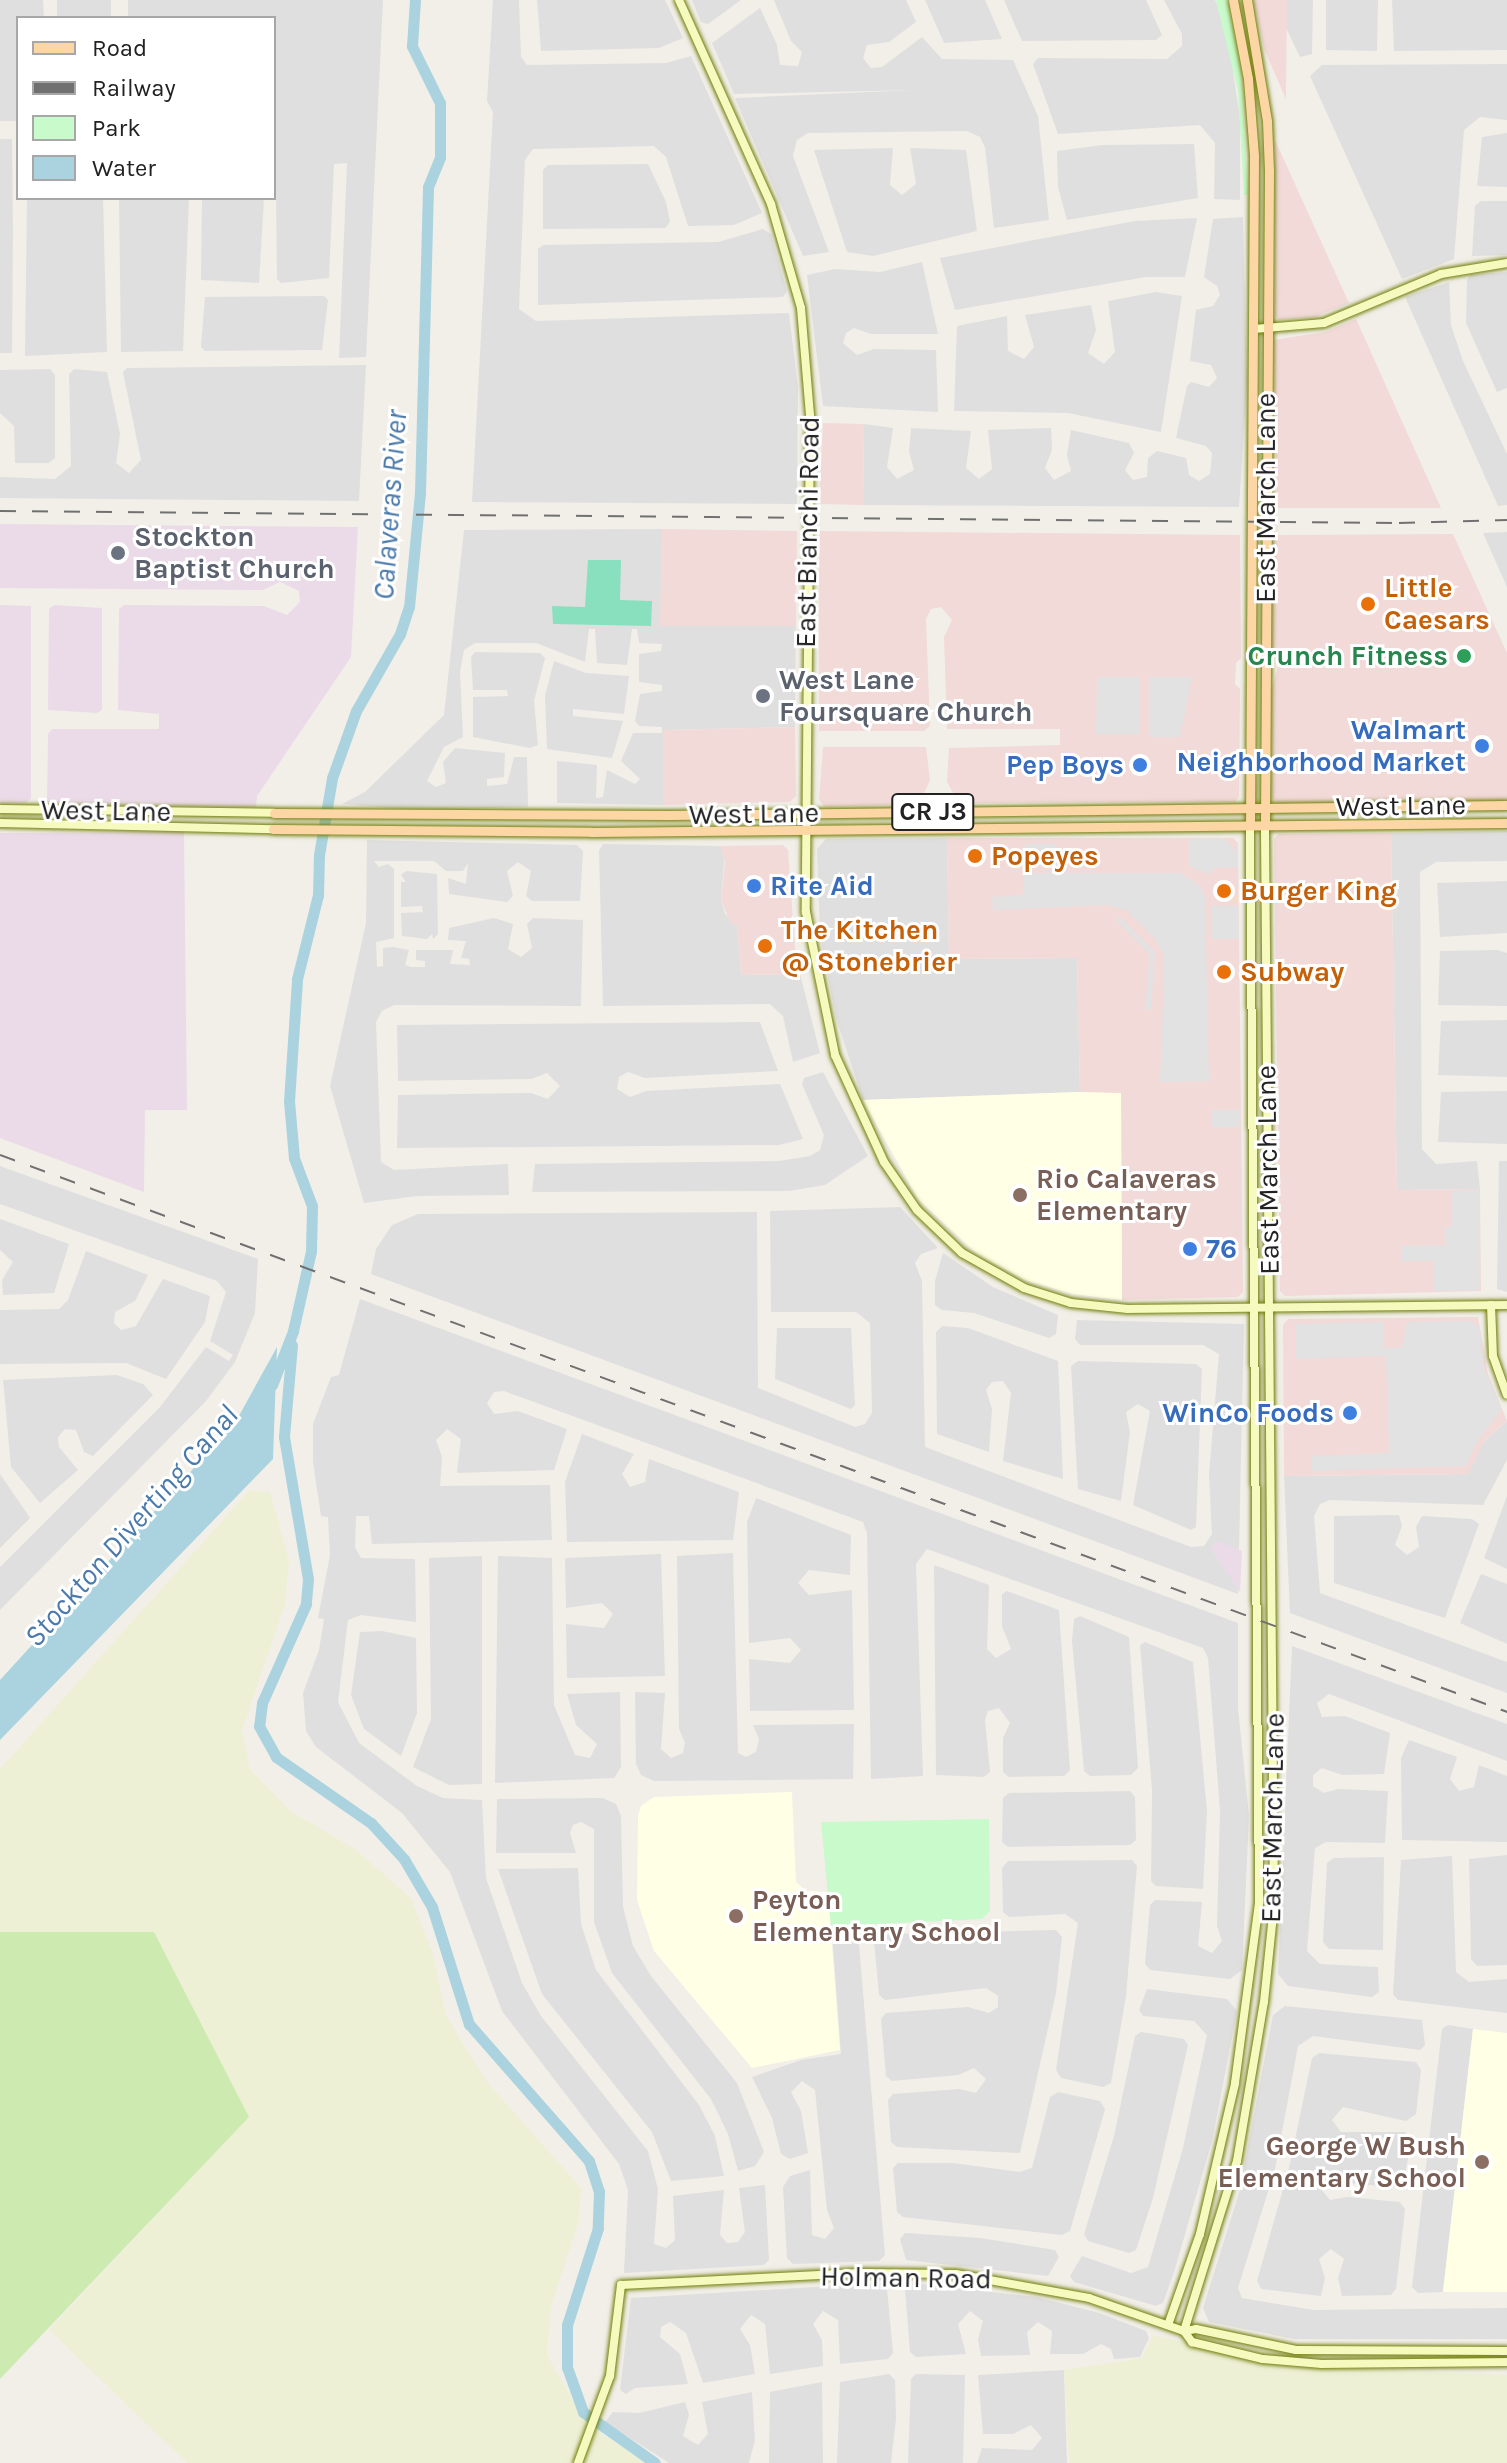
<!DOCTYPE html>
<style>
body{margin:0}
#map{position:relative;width:1507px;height:2463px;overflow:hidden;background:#f2efe9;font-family:Karla,sans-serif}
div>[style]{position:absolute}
.residential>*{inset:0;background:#e0dfdf}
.commercial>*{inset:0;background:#f2dad9}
.industrial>*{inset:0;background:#ebdbe8}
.education>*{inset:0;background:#ffffe5}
.farmland>*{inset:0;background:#eef0d5}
.grass>*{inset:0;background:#cdebb0}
.park>*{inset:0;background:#c8facc}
.pitch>*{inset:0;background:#88e0be}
.parking>*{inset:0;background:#e2e2e2}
.water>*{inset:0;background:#aad3df}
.river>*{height:11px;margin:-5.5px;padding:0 5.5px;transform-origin:5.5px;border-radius:5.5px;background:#aad3df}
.roads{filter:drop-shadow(0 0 2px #707d05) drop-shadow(0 0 2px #707d05)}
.secondary>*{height:8px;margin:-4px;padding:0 4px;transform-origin:4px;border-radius:4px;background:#f7fabf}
.primary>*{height:9px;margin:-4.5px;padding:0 4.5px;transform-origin:4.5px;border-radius:4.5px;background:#fcd6a4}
.rail>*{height:2px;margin-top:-1px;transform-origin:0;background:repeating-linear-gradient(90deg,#707070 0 16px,transparent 0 32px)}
.dots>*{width:22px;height:22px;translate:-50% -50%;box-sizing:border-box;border:4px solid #fff;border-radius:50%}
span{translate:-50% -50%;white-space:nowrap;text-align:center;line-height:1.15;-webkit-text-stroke:6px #fff;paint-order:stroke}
.shield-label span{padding:2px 6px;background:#fff;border:2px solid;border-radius:6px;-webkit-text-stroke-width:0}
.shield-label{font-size:26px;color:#222;font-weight:700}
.street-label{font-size:28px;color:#222}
.worship-label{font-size:28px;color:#5b616d;font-weight:700}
.left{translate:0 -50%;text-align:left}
.food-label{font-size:28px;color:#c56008;font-weight:700}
.leisure-label{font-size:28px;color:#27864d;font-weight:700}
.right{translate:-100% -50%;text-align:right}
.shop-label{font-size:28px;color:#366cbe;font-weight:700}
.education-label{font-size:28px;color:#785e54;font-weight:700}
.water-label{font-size:30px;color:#4a7aab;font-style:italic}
.legend{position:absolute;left:16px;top:16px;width:260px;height:184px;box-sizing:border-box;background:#fff;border:2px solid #a7a7a7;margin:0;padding:10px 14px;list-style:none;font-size:24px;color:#222}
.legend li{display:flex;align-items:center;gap:16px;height:40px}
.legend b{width:40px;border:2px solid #a7a7a7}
</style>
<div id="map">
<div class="residential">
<i style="clip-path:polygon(0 0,43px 0,44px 18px,18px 18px,18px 121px,0 121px)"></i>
<i style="clip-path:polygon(57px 0,111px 0,111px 18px,57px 18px)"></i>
<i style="clip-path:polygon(128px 0,383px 0,366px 357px,339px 358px,347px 163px,334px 164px,329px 278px,281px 283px,277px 279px,274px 18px,128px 18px)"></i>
<i style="clip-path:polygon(493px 0,519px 0,521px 57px,527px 65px,666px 63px,691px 56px,762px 213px,734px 225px,688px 226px,666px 157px,654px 146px,533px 149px,525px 160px,519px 309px,536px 321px,789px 313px,798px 388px,797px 504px,472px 502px,493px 112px,487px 101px)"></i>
<i style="clip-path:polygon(537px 0,665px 0,683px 38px,659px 48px,541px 51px)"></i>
<i style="clip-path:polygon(692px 0,741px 0,708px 24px,701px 22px)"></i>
<i style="clip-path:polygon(774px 0,906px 0,916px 22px,889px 42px,867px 45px,863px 58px,871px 68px,882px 67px,922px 37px,942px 59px,1013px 60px,1038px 116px,1049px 220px,994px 228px,985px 147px,980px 137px,967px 131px,808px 133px,797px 140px,793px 156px,829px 252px,803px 256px,735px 98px,916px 90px,734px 94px,712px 43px,760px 8px,777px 45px,780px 65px,798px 66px,802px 52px,791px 41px)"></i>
<i style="clip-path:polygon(925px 0,985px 0,1002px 39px,944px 43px)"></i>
<i style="clip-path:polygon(1004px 0,1146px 0,1162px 35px,1156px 40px,1022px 41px)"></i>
<i style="clip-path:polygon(1164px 0,1215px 0,1226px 24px,1240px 119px,1240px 200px,1214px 199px,1215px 143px,1200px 125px,1058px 134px,1033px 64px,1038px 58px,1167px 59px,1182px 46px,1182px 34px)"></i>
<i style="clip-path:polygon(1286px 0,1313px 0,1312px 54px,1300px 57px,1286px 28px)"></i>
<i style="clip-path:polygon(1326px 0,1378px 0,1377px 51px,1326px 50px)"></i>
<i style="clip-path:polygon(1392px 0,1507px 0,1507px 50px,1394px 51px)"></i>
<i style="clip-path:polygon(1507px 64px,1507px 120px,1480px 117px,1464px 130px,1454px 259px,1402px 279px,1310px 76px,1322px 65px)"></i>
<i style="clip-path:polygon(1507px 133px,1507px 187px,1477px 186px,1482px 137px)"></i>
<i style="clip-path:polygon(0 139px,12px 139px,13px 230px,12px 353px,0 353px)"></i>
<i style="clip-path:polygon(1194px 144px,1198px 198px,1067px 220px,1058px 187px,1057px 151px,1102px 145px)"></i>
<i style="clip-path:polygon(893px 148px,890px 185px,902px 195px,916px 184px,910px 148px,966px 150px,977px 231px,873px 256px,847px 252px,814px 150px)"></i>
<i style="clip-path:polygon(648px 164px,666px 202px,670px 222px,665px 228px,543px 229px,543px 170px,548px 165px)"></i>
<i style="clip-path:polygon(27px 198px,103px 198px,107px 352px,25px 356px)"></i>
<i style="clip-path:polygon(119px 198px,189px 198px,183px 351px,121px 352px)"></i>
<i style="clip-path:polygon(202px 198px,264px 198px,259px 283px,201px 280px)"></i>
<i style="clip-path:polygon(1481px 201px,1507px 201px,1507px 255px,1472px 256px,1475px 206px)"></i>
<i style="clip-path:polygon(1243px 217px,1247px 383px,1239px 507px,863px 505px,864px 424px,893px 428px,887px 467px,897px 479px,914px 470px,909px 452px,911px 428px,971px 431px,966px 468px,979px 479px,992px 469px,988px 430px,1051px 428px,1052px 450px,1045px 468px,1054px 480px,1071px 471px,1067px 455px,1071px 430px,1129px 443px,1134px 453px,1125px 470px,1133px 480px,1147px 477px,1148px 458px,1157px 451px,1186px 458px,1189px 475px,1199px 481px,1210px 474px,1212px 453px,1206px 446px,1176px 438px,1187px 386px,1191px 382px,1209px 387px,1217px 378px,1211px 365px,1190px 361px,1196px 310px,1213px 306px,1220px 295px,1217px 286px,1204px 277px,1213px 219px)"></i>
<i style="clip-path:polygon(1197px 218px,1185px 277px,1146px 277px,955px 310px,940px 258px,1135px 221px)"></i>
<i style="clip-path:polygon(763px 229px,771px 234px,787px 291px,783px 297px,538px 305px,538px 249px,543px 245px,718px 242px)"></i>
<i style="clip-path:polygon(922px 262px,938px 334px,871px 334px,854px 328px,846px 333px,843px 343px,857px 355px,874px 349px,936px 350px,938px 412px,823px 406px,807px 275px,835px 269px,880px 272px)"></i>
<i style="clip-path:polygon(1507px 272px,1507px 388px,1497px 392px,1466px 323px,1467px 280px,1470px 275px)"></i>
<i style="clip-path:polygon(1449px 282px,1451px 325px,1463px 361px,1507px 454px,1507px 505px,1498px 506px,1405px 297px)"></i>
<i style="clip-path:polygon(1156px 292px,1182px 296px,1161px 432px,1068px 413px,954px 411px,957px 326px,1007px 316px,1008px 351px,1024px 359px,1034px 347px,1025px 315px,1091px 305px,1096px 330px,1088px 353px,1104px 364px,1115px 352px,1108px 301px)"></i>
<i style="clip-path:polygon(324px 296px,328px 300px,322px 350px,205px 351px,201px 347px,205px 297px)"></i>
<i style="clip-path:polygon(366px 365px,359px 501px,0 498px,0 477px,55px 479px,71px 466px,69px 374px,74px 369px,107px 372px,120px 434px,116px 463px,129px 473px,141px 460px,123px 372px,127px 368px)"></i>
<i style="clip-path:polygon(50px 369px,55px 375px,55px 458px,49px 463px,15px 463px,14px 426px,0 413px,0 370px)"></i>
<i style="clip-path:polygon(662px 529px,663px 626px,796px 626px,795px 727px,663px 730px,663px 805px,557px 803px,557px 761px,597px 765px,596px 798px,603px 797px,607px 770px,635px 784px,640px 779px,621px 761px,633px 733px,662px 733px,662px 727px,639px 726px,635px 721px,640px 694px,662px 691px,662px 685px,639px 682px,639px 654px,661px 651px,662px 644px,639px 643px,637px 629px,632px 629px,627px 665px,597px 663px,595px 629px,589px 629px,585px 662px,536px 643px,475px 643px,464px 650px,460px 672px,463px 737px,444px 747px,427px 781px,436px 787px,446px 783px,443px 762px,455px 748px,505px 753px,504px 777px,487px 779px,487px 786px,507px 784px,514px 757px,527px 757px,528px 807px,415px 810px,342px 804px,365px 792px,444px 715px,464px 530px)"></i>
<i style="clip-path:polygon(1507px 532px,1507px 587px,1483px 533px)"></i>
<i style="clip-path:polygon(475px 652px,540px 653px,545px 658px,534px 701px,538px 745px,530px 748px,473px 737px,473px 697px,508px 696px,507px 690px,473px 690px,471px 657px)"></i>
<i style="clip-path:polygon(554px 661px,586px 673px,629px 676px,624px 714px,573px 709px,573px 716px,623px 721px,612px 758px,547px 749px,545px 696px)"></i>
<i style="clip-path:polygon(1507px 831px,1507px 861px,1436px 862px,1420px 872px,1422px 1149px,1436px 1164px,1477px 1161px,1480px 1189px,1397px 1190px,1391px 833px)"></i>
<i style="clip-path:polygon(947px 838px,949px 959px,1077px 958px,1080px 1092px,863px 1100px,836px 1018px,820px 935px,817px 849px,826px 839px)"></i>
<i style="clip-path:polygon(367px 840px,577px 845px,583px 851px,580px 901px,532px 901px,526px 896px,531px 871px,518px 862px,507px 871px,513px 896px,507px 902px,449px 894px,448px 878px,466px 884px,468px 863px,463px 871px,446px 871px,434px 861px,374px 861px,379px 867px,388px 864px,394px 869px,394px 938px,376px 942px,377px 967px,383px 966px,383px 948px,393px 947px,409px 950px,405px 965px,411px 967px,425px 967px,425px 961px,416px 960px,416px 950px,453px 950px,450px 964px,470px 965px,469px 959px,461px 958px,466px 941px,448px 940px,449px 928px,494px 918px,513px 924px,508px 949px,521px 957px,532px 948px,527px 924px,533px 918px,583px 920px,581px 1006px,394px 1005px,382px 1011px,376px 1022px,381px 1162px,394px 1170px,508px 1164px,509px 1195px,417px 1196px,364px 1203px,330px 1086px,366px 923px)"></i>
<i style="clip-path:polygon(603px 844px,720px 846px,725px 851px,721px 900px,725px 914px,737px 925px,741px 975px,800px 974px,820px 1053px,793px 1062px,783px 1016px,770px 1004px,603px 1006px,599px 850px)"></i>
<i style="clip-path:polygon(406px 871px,437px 874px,438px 934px,433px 939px,432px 934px,427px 939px,402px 936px,401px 913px,423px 912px,422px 906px,401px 907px,401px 882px,406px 882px,401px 875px)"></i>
<i style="clip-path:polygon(1507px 881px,1507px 933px,1440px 937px,1437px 883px)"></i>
<i style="clip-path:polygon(1498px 950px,1507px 953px,1507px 1006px,1438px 1005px,1440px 951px)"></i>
<i style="clip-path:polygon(1507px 1020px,1507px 1077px,1438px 1075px,1441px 1021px)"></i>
<i style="clip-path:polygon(760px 1022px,778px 1071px,645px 1078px,628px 1072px,619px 1077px,617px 1089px,630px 1097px,646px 1091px,780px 1084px,803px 1139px,779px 1145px,397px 1148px,398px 1095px,531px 1093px,548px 1099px,560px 1086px,547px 1073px,531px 1079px,398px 1081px,397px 1025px)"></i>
<i style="clip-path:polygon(823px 1072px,868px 1156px,825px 1185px,789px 1191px,532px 1192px,535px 1164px,779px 1161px,810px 1156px,820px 1150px,824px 1135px,802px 1084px,804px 1078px)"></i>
<i style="clip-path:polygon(1507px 1091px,1507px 1144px,1438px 1142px,1441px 1092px)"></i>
<i style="clip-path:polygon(1499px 1161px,1507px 1161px,1507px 1292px,1497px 1289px)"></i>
<i style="clip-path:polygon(0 1166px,258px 1259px,255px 1313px,235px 1362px,206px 1401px,0 1610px,0 1567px,160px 1407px,206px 1347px,229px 1361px,233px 1355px,210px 1341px,226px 1292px,217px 1281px,0 1204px)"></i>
<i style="clip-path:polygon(900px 1207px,938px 1248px,921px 1254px,915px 1263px,922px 1281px,925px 1447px,1191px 1547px,1204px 1546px,1212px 1534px,1209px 1475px,1219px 1354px,1203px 1345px,1080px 1345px,1075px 1339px,1077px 1320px,1244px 1324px,1238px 1594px,371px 1274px,376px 1249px,392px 1225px,418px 1214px,757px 1212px,758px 1388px,855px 1427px,865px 1424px,872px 1413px,870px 1323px,856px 1312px,771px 1312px,770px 1211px)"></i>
<i style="clip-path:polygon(0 1219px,69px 1244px,54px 1293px,3px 1295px,2px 1280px,13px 1262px,0 1250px)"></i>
<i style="clip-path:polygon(86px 1251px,148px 1275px,135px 1301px,115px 1312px,114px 1323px,121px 1330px,136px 1326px,163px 1279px,210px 1296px,205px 1322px,166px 1379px,126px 1363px,0 1364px,0 1310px,59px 1309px,68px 1300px)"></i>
<i style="clip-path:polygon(943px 1253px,993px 1287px,1058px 1315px,1056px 1334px,1049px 1338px,974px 1313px,942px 1310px,935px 1305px,935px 1281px)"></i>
<i style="clip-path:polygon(360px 1299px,1238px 1623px,1238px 1708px,1249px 1816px,1242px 1970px,1230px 1979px,1150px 1970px,1145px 1964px,1150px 1905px,1155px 1900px,1202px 1902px,1198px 1946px,1212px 1953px,1222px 1941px,1217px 1926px,1220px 1810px,1208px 1658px,1203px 1648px,927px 1549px,916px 1564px,923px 1776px,871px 1779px,867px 1533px,863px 1522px,504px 1391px,494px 1392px,487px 1403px,494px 1414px,518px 1411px,567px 1429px,554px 1470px,457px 1473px,461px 1439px,447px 1429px,436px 1440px,442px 1457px,440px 1486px,550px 1485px,552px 1540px,372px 1544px,369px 1516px,356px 1516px,355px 1547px,361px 1558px,415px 1559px,416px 1622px,361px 1615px,348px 1620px,338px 1702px,359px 1743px,417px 1786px,443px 1798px,482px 1800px,486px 1878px,522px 1983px,541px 2016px,648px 2151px,658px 2189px,654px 2244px,666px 2248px,675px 2240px,673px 2196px,724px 2190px,720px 2235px,727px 2243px,738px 2242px,745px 2232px,739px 2188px,765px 2185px,769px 2260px,764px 2265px,624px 2273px,628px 2190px,619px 2164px,502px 2011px,450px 1872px,402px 1813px,316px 1747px,306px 1731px,303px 1693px,319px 1650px,324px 1619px,318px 1618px,330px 1555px,328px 1517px,321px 1516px,313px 1462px,313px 1424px,331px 1377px,339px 1375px)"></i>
<i style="clip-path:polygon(942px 1326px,968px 1328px,1058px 1361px,1063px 1479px,1003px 1461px,1011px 1393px,1003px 1381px,992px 1382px,986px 1390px,992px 1409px,989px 1452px,937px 1434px,936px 1332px)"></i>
<i style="clip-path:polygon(777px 1328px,851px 1328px,855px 1405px,851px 1409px,775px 1379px)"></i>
<i style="clip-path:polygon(1078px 1361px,1196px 1364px,1202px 1369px,1196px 1527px,1191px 1530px,1133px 1505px,1150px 1411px,1138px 1404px,1126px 1412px,1130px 1432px,1121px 1501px,1078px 1489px,1071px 1366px)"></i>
<i style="clip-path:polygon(117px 1375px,143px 1384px,153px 1395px,93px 1456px,84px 1452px,76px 1430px,65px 1429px,58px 1437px,59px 1447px,78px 1470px,40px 1503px,11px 1467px,3px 1380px)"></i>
<i style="clip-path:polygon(1507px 1421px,1507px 1460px,1483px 1505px,1330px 1500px,1320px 1504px,1314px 1516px,1320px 1593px,1507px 1662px,1507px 1693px,1290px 1613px,1284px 1476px,1467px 1474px,1481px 1444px)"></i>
<i style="clip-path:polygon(582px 1434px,634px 1454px,622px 1474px,630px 1487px,645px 1482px,649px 1459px,739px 1492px,733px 1540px,567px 1542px,565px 1482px)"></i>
<i style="clip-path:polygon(0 1474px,30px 1518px,0 1548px)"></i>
<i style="clip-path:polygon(1507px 1496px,1507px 1569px,1484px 1558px)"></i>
<i style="clip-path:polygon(756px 1498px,851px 1535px,850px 1575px,809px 1570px,798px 1583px,809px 1595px,852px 1590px,854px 1710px,750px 1711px,749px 1659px,790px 1663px,801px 1650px,790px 1638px,749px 1643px,747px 1522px)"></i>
<i style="clip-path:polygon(1399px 1515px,1402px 1526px,1395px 1545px,1407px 1555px,1419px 1547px,1416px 1527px,1422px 1516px,1472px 1519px,1479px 1524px,1445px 1618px,1334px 1583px,1334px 1516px)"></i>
<i style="clip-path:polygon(733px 1553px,738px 1753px,746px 1757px,756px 1752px,759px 1739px,753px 1725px,854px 1724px,853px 1779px,654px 1781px,641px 1775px,636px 1764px,635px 1692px,665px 1693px,661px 1749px,671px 1758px,683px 1753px,685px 1743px,679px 1729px,677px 1556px)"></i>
<i style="clip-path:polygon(661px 1554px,665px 1676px,567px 1678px,566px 1624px,604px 1628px,613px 1614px,602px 1603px,566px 1608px,565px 1558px)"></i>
<i style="clip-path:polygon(482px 1556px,482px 1784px,449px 1785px,413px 1767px,431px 1719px,429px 1558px)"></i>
<i style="clip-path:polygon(498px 1556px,552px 1558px,554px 1705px,575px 1755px,590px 1758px,597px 1744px,576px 1725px,567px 1694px,620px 1692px,621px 1767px,614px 1778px,495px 1783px)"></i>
<i style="clip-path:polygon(934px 1565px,989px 1585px,987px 1649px,996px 1658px,1011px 1649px,1002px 1626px,1002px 1594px,1007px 1591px,1059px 1610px,1070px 1770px,1064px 1776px,1009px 1777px,1003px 1772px,1003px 1738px,1010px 1723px,999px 1708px,988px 1711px,985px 1720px,990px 1772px,984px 1777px,936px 1775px)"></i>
<i style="clip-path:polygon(1481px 1574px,1507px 1584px,1507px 1644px,1460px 1623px)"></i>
<i style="clip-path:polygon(1080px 1616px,1129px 1637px,1138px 1768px,1131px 1775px,1090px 1776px,1084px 1771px,1072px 1641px,1074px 1619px)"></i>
<i style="clip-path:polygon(382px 1631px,416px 1638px,417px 1713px,401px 1756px,364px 1729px,351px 1695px,360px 1632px)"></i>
<i style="clip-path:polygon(1145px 1642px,1193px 1662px,1207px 1811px,1203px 1889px,1156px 1886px,1151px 1881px,1152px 1790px,1140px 1645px)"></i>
<i style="clip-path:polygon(1292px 1646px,1507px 1724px,1507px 1761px,1329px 1694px,1317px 1703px,1322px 1717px,1345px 1716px,1390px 1733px,1384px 1774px,1342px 1775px,1322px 1768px,1313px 1775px,1313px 1786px,1324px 1793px,1338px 1789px,1388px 1791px,1385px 1843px,1326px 1842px,1315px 1848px,1307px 1951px,1320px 1964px,1378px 1967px,1379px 1992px,1372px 1997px,1288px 1986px,1278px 1974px)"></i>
<i style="clip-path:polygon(1409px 1740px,1457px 1757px,1450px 1779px,1459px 1791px,1474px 1787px,1479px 1765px,1507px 1776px,1507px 1842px,1402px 1840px,1401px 1758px)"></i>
<i style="clip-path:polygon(1130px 1791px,1135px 1797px,1136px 1840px,1130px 1845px,1008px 1847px,1002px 1842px,1003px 1798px,1009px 1793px)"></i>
<i style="clip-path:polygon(603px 1798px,616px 1804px,621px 1816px,623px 1907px,633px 1946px,651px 1976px,737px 2083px,764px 2152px,755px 2166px,738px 2171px,728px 2134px,711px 2099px,612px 1973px,594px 1922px,594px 1829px,581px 1822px,573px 1825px,570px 1833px,576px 1853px,496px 1853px,497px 1799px)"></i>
<i style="clip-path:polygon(1507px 1855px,1507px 1965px,1477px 1966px,1471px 1959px,1469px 1859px)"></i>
<i style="clip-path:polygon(1452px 1856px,1456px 1972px,1469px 1982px,1507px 1979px,1507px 2013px,1398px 2000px,1393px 1994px,1401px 1860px)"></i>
<i style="clip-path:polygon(1384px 1857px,1383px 1950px,1329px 1949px,1323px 1942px,1327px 1863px,1334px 1858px)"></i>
<i style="clip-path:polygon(1132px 1860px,1137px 1866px,1126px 1996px,1111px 2083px,1103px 2087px,1061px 2078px,1056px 2070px,1078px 1923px,1065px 1914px,1009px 1917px,1003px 1912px,1002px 1868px,1008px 1861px)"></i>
<i style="clip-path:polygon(578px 1868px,581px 1924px,596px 1970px,699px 2105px,715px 2136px,724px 2176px,671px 2181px,652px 2132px,542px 1994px,498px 1869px)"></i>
<i style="clip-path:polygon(1056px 1930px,1062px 1937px,1056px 1993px,1020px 2153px,897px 2147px,891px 2142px,888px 2100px,893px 2094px,959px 2089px,976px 2093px,986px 2079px,974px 2068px,958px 2075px,892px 2081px,886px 2076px,881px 2019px,886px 2013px,968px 2007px,989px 2013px,998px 2007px,998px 1996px,986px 1988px,885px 2000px,879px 1995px,874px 1941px,889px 1934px)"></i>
<i style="clip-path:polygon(858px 1932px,885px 2255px,879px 2261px,793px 2264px,787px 2258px,783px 2187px,790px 2176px,810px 2170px,812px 2235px,825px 2239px,834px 2228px,827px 2210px,815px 2090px,802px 2081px,791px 2092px,801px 2111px,808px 2153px,790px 2159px,781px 2154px,772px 2118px,752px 2077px,801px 2060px,841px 2054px,832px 1933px)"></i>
<i style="clip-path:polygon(1147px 1989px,1227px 1999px,1237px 2011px,1212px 2141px,1175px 2269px,1163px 2303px,1156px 2306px,1074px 2282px,1070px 2276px,1082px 2256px,1131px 2273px,1148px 2267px,1183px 2148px,1207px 2035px,1194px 2021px,1143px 2016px,1139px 2010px)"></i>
<i style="clip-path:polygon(1285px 2006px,1422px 2020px,1425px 2045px,1420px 2050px,1313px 2036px,1298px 2046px,1275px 2169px,1238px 2288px,1242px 2298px,1314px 2310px,1507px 2308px,1507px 2339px,1294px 2339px,1209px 2322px,1203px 2308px,1239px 2193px,1273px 2015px)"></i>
<i style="clip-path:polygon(1448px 2025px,1473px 2029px,1443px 2292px,1418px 2293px,1412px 2287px,1442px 2029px)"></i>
<i style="clip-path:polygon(1141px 2032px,1184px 2039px,1188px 2045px,1153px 2198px,1136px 2250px,1129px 2253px,1088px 2241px,1084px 2234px,1114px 2136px,1135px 2036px)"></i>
<i style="clip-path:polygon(1319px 2053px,1416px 2062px,1421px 2070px,1416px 2114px,1406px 2121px,1343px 2107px,1332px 2120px,1341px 2132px,1405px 2132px,1412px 2139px,1402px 2188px,1348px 2183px,1332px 2176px,1320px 2188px,1330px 2200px,1347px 2197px,1400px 2202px,1405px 2209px,1396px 2289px,1391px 2295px,1342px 2296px,1338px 2278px,1344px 2259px,1331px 2249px,1319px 2259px,1325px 2278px,1321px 2296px,1261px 2289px,1257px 2281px,1289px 2168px,1312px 2058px)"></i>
<i style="clip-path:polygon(1058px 2092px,1100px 2101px,1105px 2109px,1070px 2231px,1062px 2235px,903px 2217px,897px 2212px,893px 2168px,898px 2163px,953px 2163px,1019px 2172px,1032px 2168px,1050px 2097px)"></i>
<i style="clip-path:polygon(905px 2233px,980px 2238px,1055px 2250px,1059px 2257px,1048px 2276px,906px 2260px,900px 2239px)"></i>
<i style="clip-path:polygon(882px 2283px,887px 2288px,893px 2353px,888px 2359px,840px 2364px,838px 2320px,823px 2311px,813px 2324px,822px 2340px,823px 2366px,770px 2374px,765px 2324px,751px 2315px,740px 2329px,750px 2345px,755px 2374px,703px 2383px,686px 2333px,670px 2322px,661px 2327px,660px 2337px,680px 2354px,688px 2384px,635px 2388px,626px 2394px,620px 2390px,631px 2298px)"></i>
<i style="clip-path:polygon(911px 2283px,1037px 2297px,1099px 2313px,1146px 2331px,1149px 2338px,1140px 2357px,1114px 2359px,1111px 2349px,1101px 2344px,1083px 2354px,1050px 2354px,1052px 2331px,1038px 2322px,1027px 2332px,1030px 2355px,981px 2356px,978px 2339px,983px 2321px,970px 2311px,958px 2324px,966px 2354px,916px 2357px,910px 2352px,905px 2289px)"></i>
<i style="clip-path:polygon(1064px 2370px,1067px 2463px,977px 2463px,982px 2448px,1032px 2450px,1042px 2438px,1031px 2425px,1013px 2434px,983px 2434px,978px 2375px)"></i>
<i style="clip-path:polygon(889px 2374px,895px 2380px,896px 2419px,891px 2463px,837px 2463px,840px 2382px)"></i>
<i style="clip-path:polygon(916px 2374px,965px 2375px,963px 2463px,908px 2463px,911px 2379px)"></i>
<i style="clip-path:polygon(822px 2382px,823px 2463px,769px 2463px,770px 2392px)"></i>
<i style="clip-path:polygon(752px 2392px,755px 2440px,749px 2463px,669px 2463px,605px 2422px,613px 2412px,639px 2413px,685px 2402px,689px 2415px,683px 2436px,698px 2445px,708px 2434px,702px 2402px)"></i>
</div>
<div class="commercial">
<i style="clip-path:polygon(1254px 0,1287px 0,1286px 99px,1264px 49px)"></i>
<i style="clip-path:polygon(1275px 140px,1349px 303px,1315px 317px,1278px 320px,1275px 315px)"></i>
<i style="clip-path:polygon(1356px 319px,1441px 508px,1277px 508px,1274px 340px,1325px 332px)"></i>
<i style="clip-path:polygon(823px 423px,864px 424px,863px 505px,819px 504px)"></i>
<i style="clip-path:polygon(662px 529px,797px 531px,796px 626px,660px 626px)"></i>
<i style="clip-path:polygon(819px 531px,1240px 535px,1241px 658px,1236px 663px,1235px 684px,1240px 689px,1239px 797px,1235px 802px,971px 803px,956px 798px,947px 782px,949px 748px,1060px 745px,1060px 729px,947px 729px,944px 637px,952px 620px,941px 607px,931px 609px,926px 619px,930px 726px,924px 731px,819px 731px)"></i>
<i style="clip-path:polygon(1453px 534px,1507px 653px,1507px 801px,1278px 804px,1271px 797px,1271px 692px,1279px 662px,1273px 656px,1271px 631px,1273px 535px)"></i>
<i style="clip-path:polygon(795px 727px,796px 796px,790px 802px,663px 805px,663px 730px)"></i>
<i style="clip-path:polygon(823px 747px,926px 747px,930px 780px,923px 796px,910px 804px,825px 807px,819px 800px)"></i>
<i style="clip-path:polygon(1391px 833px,1397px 1190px,1480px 1189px,1481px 1291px,1285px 1296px,1280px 1291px,1274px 839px,1279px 834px)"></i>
<i style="clip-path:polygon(947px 838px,1233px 838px,1238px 843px,1243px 1292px,1238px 1297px,1122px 1300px,1121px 1094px,1080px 1092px,1077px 958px,949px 959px)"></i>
<i style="clip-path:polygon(783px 845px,788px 850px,797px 974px,741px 975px,737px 925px,731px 925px,721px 900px,725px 863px,720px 846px)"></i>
<i style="clip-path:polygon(1478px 1317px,1488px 1374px,1507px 1421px,1485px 1440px,1468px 1474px,1284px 1476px,1283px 1325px,1288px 1319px)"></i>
</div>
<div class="industrial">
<i style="clip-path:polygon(0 524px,358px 527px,351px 657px,257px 796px,256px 807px,47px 804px,48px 734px,52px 729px,159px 729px,159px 714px,118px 710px,119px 609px,124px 605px,264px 606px,287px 615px,300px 602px,299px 591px,280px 582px,263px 590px,0 588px)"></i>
<i style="clip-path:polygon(0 605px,31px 606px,31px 798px,26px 803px,0 803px)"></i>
<i style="clip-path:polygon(54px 605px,102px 608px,102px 710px,97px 713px,48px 710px,49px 609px)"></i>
<i style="clip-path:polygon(184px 832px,187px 1110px,145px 1110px,144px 1192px,0 1138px,0 833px)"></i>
<i style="clip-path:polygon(1217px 1541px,1242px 1551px,1240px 1592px,1211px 1549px)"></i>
</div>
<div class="education">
<i style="clip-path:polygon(1080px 1092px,1121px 1093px,1122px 1300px,1073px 1294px,1025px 1280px,977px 1254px,918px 1199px,863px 1100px)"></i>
<i style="clip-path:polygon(792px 1792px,796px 1882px,806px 1891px,828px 1892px,840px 2050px,752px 2068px,654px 1951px,637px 1900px,638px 1816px,641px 1806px,654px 1797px)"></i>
<i style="clip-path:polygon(1473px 2029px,1507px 2033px,1507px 2292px,1443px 2292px)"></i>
</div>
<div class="farmland">
<i style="clip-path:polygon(249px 1491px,270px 1492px,289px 1561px,285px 1604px,242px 1731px,250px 1769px,292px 1812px,355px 1849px,411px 1898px,433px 1954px,446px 2016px,488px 2083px,581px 2188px,579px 2220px,551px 2307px,547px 2355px,587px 2425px,648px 2463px,187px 2463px,49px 2330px,248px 2117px,154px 1932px,0 1932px,0 1769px)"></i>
<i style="clip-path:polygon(1153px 2335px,1285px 2366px,1507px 2375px,1507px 2463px,1069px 2463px,1064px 2370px,1142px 2358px)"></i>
</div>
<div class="grass">
<i style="clip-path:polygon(0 1932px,154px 1932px,249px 2117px,0 2379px)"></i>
</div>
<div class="park">
<i style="clip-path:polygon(1216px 0,1227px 0,1241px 66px,1248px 195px,1244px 195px,1238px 91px)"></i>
<i style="clip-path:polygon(989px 1819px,990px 1911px,982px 1919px,831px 1926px,821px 1822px)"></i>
</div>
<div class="pitch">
<i style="clip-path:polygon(588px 560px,621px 560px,620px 600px,652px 601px,651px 626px,553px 624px,552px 606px,585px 607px)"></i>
</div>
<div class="parking">
<i style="clip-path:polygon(1097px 677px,1140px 677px,1139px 734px,1096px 734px)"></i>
<i style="clip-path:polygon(1149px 677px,1192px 677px,1180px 737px,1149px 737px)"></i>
<i style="clip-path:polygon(1189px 839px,1225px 839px,1237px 852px,1238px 867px,1213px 868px,1212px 873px,1205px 873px,1189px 865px)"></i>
<i style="clip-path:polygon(1025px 844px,1055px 844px,1058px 863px,1025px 867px)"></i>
<i style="clip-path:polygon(1024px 873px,1180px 873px,1198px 884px,1205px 896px,1209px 1081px,1160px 1082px,1164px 976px,1163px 952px,1155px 939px,1126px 910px,1107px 905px,993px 910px,992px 897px,1024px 895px)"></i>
<i style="clip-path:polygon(1211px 906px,1238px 906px,1239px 939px,1211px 939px)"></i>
<i style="clip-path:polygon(1119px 916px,1155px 952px,1151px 1009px,1145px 1010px,1150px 954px,1117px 921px)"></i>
<i style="clip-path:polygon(1211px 1110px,1240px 1110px,1240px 1127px,1211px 1127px)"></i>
<i style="clip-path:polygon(1479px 1190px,1480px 1290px,1434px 1291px,1434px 1261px,1401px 1261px,1401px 1246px,1445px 1245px,1445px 1227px,1451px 1227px,1451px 1191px)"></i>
<i style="clip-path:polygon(1471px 1321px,1479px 1327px,1485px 1371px,1502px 1409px,1477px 1441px,1466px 1466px,1312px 1471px,1312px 1456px,1389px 1453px,1386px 1356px,1295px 1359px,1295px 1324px,1383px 1322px,1384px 1348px,1402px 1348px,1407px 1322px)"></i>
</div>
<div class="water">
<i style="clip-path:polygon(277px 1347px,273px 1459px,0 1740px,0 1680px,235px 1423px)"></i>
</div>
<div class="river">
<i style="left:292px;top:1345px;width:92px;rotate:95deg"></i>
<i style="left:284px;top:1437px;width:144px;rotate:80.4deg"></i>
<i style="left:308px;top:1579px;width:25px;rotate:95deg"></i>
<i style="left:306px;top:1604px;width:108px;rotate:114deg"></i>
<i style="left:262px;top:1703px;width:23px;rotate:97deg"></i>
<i style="left:259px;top:1726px;width:35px;rotate:61deg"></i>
<i style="left:276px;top:1757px;width:116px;rotate:34.8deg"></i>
<i style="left:371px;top:1823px;width:49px;rotate:47.5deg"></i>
<i style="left:404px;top:1859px;width:56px;rotate:59.7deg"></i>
<i style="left:432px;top:1907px;width:123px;rotate:72.5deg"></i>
<i style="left:469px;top:2024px;width:182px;rotate:48.8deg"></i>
<i style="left:589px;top:2161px;width:32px;rotate:72deg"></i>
<i style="left:599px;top:2191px;width:37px;rotate:92deg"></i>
<i style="left:598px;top:2228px;width:102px;rotate:107.7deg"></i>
<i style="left:567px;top:2325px;width:42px;rotate:90deg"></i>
<i style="left:567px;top:2367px;width:48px;rotate:70.4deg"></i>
<i style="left:583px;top:2412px;width:88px;rotate:35.3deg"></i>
<i style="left:272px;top:1385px;width:58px;rotate:-68.7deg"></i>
<i style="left:293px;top:1331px;width:82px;rotate:-77.3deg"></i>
<i style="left:311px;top:1251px;width:45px;rotate:-88.7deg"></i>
<i style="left:312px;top:1206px;width:51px;rotate:-110.6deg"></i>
<i style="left:294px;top:1158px;width:57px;rotate:-95deg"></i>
<i style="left:289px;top:1101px;width:122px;rotate:-86.2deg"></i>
<i style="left:297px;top:979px;width:87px;rotate:-76deg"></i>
<i style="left:318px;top:895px;width:40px;rotate:-88.6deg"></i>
<i style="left:319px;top:855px;width:78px;rotate:-80.4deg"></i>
<i style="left:332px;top:778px;width:71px;rotate:-70.3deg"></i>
<i style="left:356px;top:711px;width:89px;rotate:-60.3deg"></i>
<i style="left:400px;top:634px;width:28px;rotate:-72deg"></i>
<i style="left:409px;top:607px;width:115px;rotate:-84.5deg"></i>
<i style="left:420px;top:493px;width:306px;rotate:-88.5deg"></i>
<i style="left:428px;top:187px;width:32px;rotate:-68deg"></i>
<i style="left:440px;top:157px;width:54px;rotate:-90deg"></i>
<i style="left:440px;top:103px;width:64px;rotate:-116.2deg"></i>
<i style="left:412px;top:46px;width:46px;rotate:-86.3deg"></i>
</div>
<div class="roads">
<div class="secondary">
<i style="left:679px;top:0;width:224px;rotate:65.7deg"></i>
<i style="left:771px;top:204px;width:108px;rotate:73.9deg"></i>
<i style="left:801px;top:308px;width:107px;rotate:85.2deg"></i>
<i style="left:810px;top:415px;width:497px;rotate:90.5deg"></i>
<i style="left:806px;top:912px;width:146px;rotate:78.5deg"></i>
<i style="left:835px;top:1055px;width:118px;rotate:65.4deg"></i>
<i style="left:884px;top:1162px;width:58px;rotate:55.5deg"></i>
<i style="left:917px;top:1210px;width:62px;rotate:43.7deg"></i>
<i style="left:962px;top:1253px;width:71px;rotate:29.4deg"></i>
<i style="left:1024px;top:1288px;width:49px;rotate:17.7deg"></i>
<i style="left:1071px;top:1303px;width:57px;rotate:6deg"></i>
<i style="left:1128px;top:1309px;width:379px;rotate:-0.6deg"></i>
<i style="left:1254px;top:329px;width:70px;rotate:-4.9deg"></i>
<i style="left:1324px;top:323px;width:127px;rotate:-22.7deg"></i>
<i style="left:1441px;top:274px;width:67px;rotate:-9.5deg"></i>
<i style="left:0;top:809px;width:274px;rotate:0.8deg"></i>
<i style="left:0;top:823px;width:273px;rotate:1.3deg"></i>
<i style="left:1491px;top:1305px;width:51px;rotate:87.8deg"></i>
<i style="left:1493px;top:1356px;width:41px;rotate:70.3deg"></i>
<i style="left:1168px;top:2325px;width:96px;rotate:-70.6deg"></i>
<i style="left:1200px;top:2234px;width:155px;rotate:-76.9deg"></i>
<i style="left:1235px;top:2083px;width:182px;rotate:-82.4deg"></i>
<i style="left:1259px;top:1903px;width:1078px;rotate:-90.48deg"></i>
<i style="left:1184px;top:2331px;width:178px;rotate:-72.7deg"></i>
<i style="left:1237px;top:2161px;width:161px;rotate:-80.4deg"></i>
<i style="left:1264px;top:2002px;width:97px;rotate:-84.1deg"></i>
<i style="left:1274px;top:1906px;width:1081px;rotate:-90.48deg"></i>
<i style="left:1184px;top:2331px;width:12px;rotate:-9deg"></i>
<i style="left:1196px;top:2329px;width:102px;rotate:11.9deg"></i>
<i style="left:1296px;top:2350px;width:211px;rotate:0.3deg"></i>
<i style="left:578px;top:2463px;width:93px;rotate:-69.8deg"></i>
<i style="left:610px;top:2376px;width:92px;rotate:-83.1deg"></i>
<i style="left:621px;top:2285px;width:238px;rotate:-2.9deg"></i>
<i style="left:859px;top:2273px;width:97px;rotate:0.6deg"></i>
<i style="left:956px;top:2274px;width:135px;rotate:10.2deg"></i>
<i style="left:1089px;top:2298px;width:101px;rotate:19.2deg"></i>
<i style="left:1184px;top:2331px;width:14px;rotate:54deg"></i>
<i style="left:1192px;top:2342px;width:73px;rotate:13.5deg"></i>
<i style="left:1263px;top:2359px;width:59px;rotate:4.8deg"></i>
<i style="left:1322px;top:2364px;width:185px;rotate:-0.6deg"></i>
</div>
<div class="primary">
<i style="left:1233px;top:0;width:80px;rotate:79.2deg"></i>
<i style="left:1248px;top:79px;width:77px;rotate:85.5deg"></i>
<i style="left:1254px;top:156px;width:669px;rotate:90.34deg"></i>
<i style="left:1247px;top:0;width:123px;rotate:80.6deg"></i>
<i style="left:1267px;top:121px;width:50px;rotate:87.7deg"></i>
<i style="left:1269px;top:171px;width:654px;rotate:90.35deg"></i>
<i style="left:274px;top:813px;width:395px;rotate:0.3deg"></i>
<i style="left:669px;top:815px;width:838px;rotate:-0.68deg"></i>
<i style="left:273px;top:829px;width:318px;rotate:0.5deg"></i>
<i style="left:591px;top:832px;width:916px;rotate:-0.56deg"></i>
</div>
</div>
<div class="rail">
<i style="left:0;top:511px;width:1399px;rotate:0.49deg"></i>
<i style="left:1399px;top:523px;width:108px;rotate:-1.6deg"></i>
<i style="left:0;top:1155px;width:1607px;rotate:20.28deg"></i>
</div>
<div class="dots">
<i style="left:118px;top:553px;background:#6b7280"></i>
<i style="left:1368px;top:604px;background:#e8710a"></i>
<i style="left:1464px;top:656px;background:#2e9e5b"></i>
<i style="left:763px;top:696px;background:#6b7280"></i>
<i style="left:1482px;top:746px;background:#3f7fe0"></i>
<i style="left:1140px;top:765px;background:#3f7fe0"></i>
<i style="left:975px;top:856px;background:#e8710a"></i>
<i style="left:754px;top:886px;background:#3f7fe0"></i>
<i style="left:1224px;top:891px;background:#e8710a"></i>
<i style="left:765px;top:946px;background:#e8710a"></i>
<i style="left:1224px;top:972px;background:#e8710a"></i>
<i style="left:1020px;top:1195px;background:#8d6e63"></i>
<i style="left:1190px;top:1249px;background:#3f7fe0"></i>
<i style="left:1350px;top:1413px;background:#3f7fe0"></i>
<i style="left:736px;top:1916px;background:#8d6e63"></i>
<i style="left:1482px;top:2162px;background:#8d6e63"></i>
</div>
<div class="shield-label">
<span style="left:933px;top:812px">CR J3</span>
</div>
<div class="street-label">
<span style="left:1266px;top:498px;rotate:-90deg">East March Lane</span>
<span style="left:808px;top:532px;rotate:-89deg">East Bianchi Road</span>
<span style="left:1401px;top:806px;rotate:-1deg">West Lane</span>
<span style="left:106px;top:811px;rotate:1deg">West Lane</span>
<span style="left:754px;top:814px;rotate:-1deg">West Lane</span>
<span style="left:1268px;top:1170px;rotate:-91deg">East March Lane</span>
<span style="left:1273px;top:1818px;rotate:-89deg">East March Lane</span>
<span style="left:906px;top:2278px;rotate:1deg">Holman Road</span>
</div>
<div class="worship-label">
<span class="left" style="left:134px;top:553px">Stockton<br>Baptist Church</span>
<span class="left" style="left:779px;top:696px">West Lane<br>Foursquare Church</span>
</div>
<div class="food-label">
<span class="left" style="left:1384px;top:604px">Little<br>Caesars</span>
<span class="left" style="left:991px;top:856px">Popeyes</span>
<span class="left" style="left:1240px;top:891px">Burger King</span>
<span class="left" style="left:781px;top:946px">The Kitchen<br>@ Stonebrier</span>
<span class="left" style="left:1240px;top:972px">Subway</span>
</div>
<div class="leisure-label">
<span class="right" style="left:1448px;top:656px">Crunch Fitness</span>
</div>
<div class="shop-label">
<span class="right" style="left:1466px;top:746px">Walmart<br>Neighborhood Market</span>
<span class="right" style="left:1124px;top:765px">Pep Boys</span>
<span class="left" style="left:770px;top:886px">Rite Aid</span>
<span class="left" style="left:1206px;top:1249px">76</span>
<span class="right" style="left:1334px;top:1413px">WinCo Foods</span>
</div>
<div class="education-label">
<span class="left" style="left:1036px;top:1195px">Rio Calaveras<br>Elementary</span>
<span class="left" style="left:752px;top:1916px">Peyton<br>Elementary School</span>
<span class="right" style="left:1466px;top:2162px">George W Bush<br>Elementary School</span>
</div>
<div class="water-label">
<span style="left:390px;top:505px;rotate:-86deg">Calaveras River</span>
<span style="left:131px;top:1526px;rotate:-49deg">Stockton Diverting Canal</span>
</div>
<ul class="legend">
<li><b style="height:10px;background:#fcd6a4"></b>Road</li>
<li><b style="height:10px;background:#707070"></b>Railway</li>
<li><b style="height:22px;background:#c8facc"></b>Park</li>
<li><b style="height:22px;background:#aad3df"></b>Water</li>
</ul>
</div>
